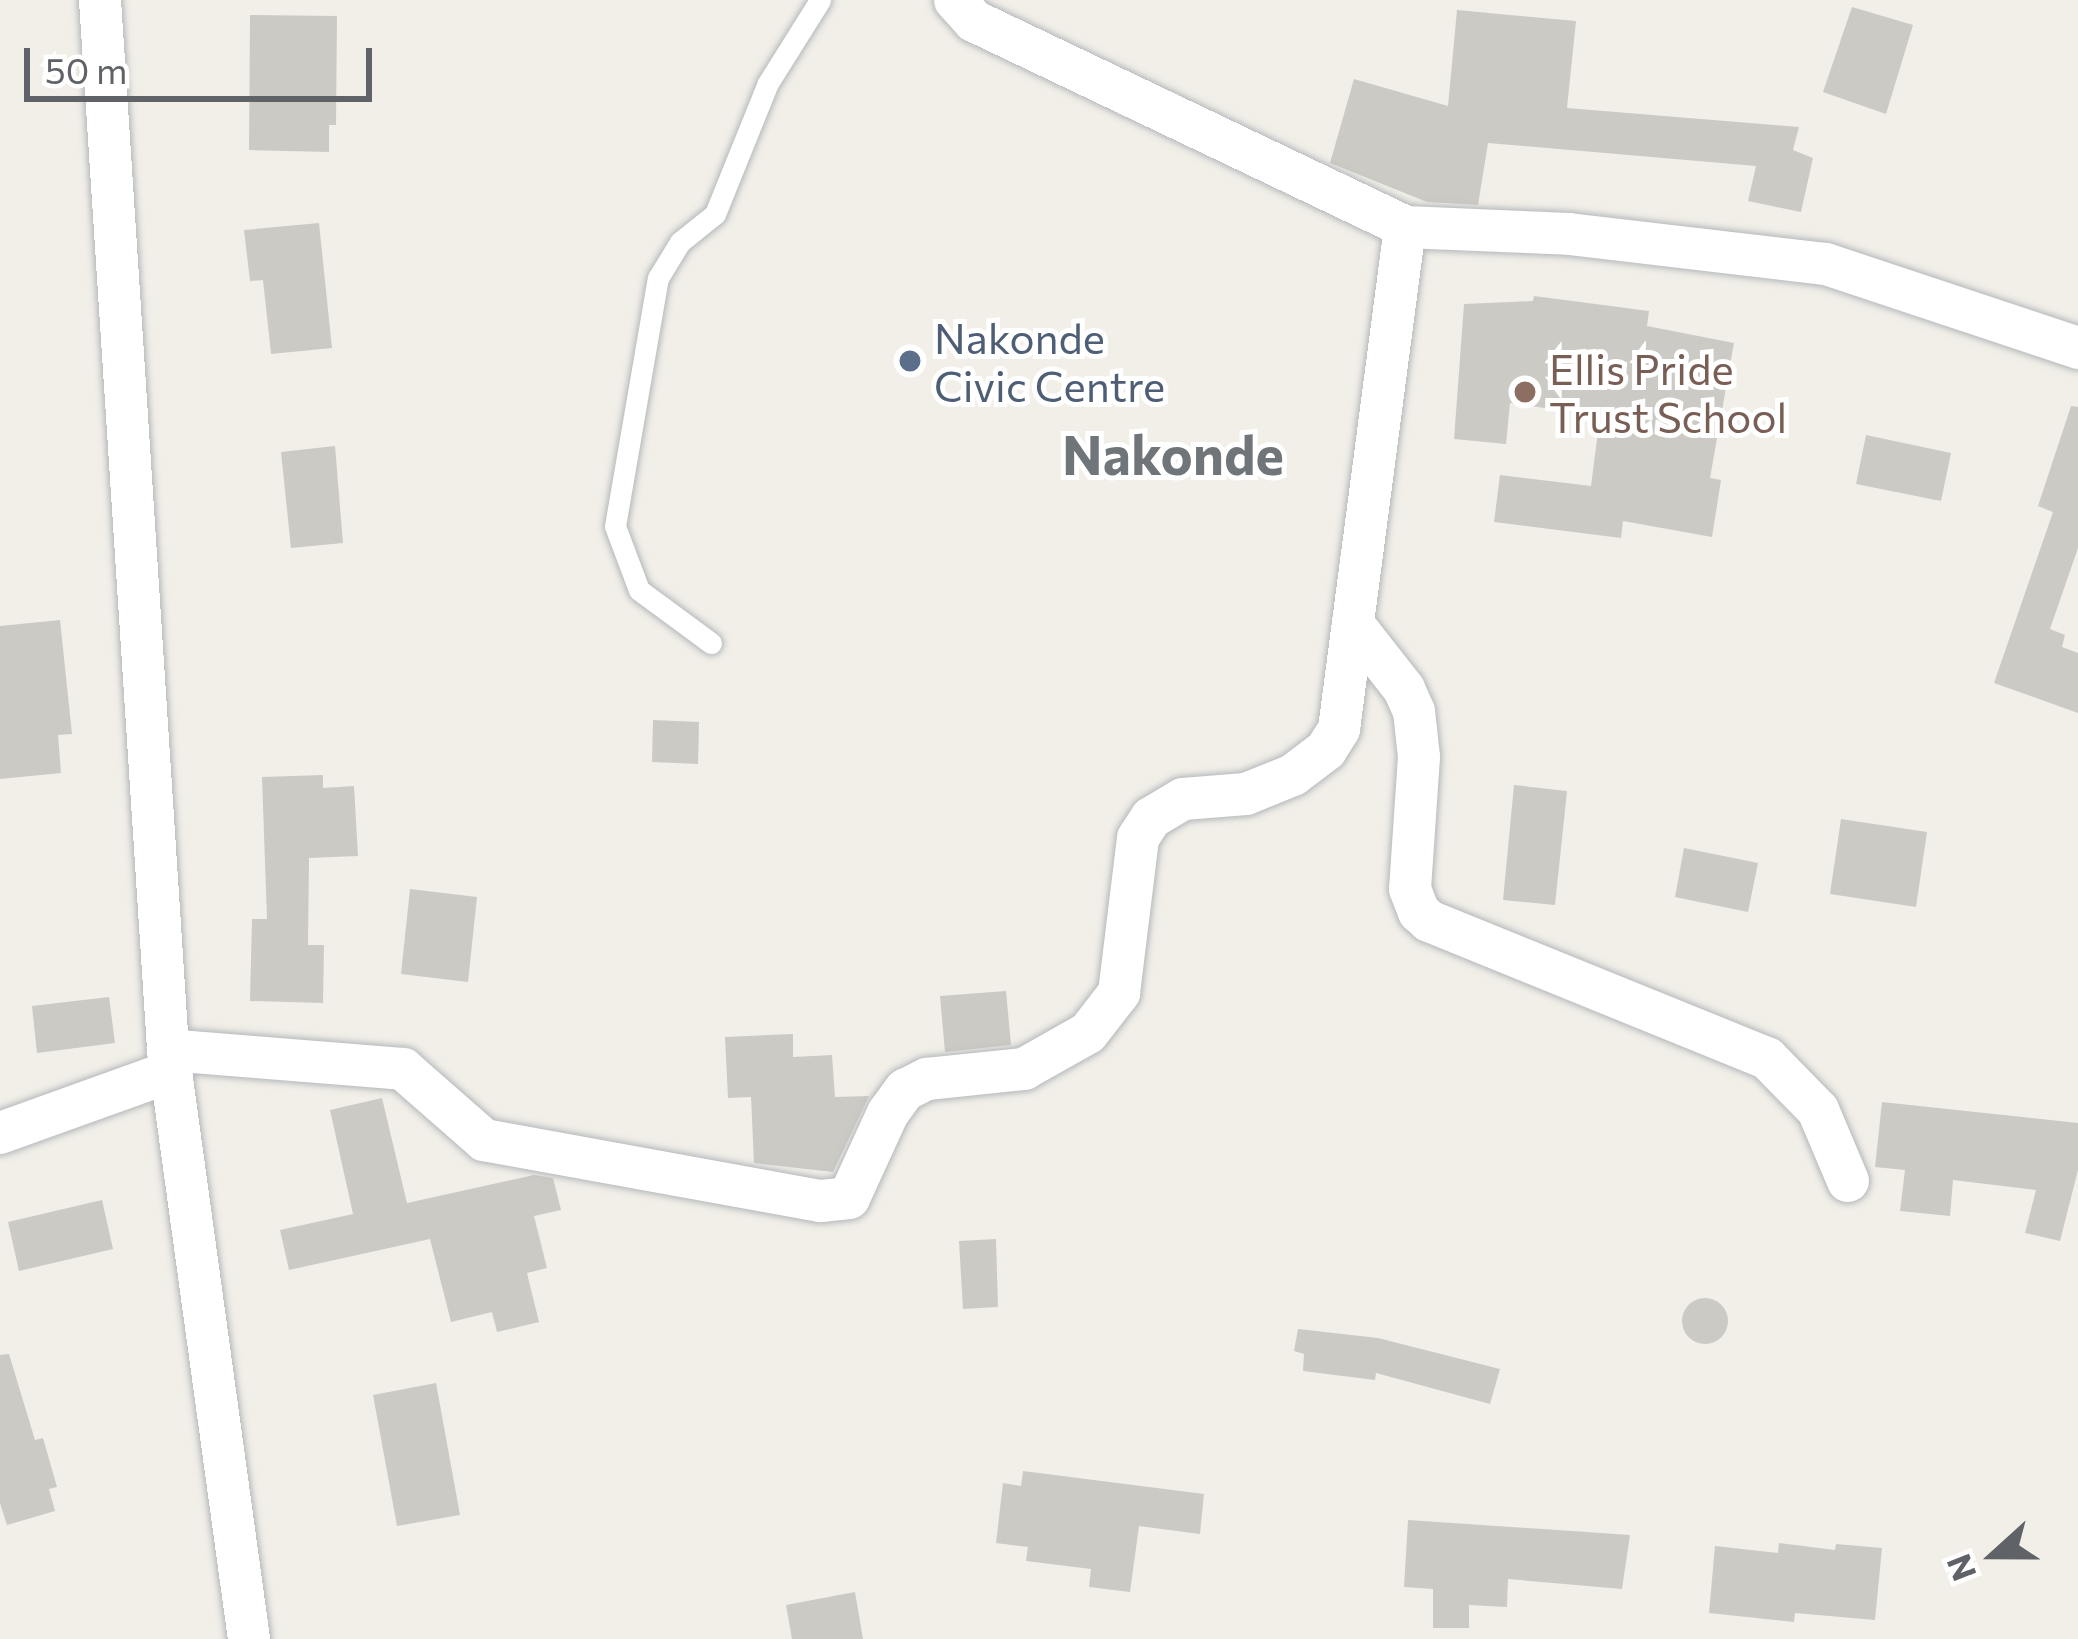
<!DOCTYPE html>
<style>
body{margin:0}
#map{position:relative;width:2078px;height:1639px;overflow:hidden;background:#f1efe8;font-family:Commissioner,sans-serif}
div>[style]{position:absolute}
.building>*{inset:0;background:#cccac5}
.round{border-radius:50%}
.roads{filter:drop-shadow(0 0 3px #b5b8bc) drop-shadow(0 0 3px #b5b8bc)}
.lane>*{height:21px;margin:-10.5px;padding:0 10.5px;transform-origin:10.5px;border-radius:10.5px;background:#fff}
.street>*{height:42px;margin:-21px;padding:0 21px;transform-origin:21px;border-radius:21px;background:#fff}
.dots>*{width:33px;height:33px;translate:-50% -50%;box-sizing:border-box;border:6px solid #fff;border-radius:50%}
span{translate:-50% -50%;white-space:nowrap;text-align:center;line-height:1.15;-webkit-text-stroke:10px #fff;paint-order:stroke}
.service-label{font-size:42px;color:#4e5e75}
.left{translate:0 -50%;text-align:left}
.education-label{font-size:42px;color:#785e54}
.district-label{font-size:54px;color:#70757a;font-weight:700}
.north{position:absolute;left:1934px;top:1495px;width:120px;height:120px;-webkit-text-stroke:9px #fff;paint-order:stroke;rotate:249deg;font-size:33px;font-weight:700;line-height:48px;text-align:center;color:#5f6368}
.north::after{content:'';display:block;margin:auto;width:42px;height:54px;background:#5f6368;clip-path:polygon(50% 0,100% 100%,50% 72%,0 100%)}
.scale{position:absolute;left:24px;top:48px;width:348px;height:54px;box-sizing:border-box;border:6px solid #5f6368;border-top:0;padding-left:15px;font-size:36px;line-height:42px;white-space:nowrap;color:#5f6368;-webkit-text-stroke:9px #fff;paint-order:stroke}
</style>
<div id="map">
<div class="building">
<i style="clip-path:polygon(1852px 7px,1913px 25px,1886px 114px,1823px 92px)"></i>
<i style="clip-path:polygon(1457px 10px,1576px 21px,1567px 108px,1799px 127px,1793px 150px,1813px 158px,1801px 212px,1748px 201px,1756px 166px,1488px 143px,1478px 205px,1427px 202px,1330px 163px,1354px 79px,1448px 106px)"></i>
<i style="clip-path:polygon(250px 15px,337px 16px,336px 125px,329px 125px,329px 152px,249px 150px)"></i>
<i style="clip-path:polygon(319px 223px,332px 348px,271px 354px,263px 280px,250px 281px,244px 230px)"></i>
<i style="clip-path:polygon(1534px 296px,1649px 311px,1647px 326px,1734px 343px,1710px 478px,1721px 480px,1712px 537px,1623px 521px,1621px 538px,1494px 522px,1500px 475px,1591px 486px,1600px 416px,1510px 403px,1506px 444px,1454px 439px,1464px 304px,1533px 301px)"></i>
<i style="clip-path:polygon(2071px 406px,2078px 407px,2078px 548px,2050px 629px,2065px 635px,2062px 647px,2078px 653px,2078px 713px,1994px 683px,2053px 512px,2038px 506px)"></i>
<i style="clip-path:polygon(1866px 435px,1951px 453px,1941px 501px,1856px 484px)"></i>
<i style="clip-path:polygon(335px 446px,343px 543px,291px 548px,281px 452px)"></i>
<i style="clip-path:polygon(60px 620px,72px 734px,58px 735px,61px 773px,0 779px,0 626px)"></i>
<i style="clip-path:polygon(653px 720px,699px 722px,698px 764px,652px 762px)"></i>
<i style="clip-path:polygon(323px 775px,323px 788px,354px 786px,358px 856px,309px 858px,308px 945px,324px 945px,323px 1003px,250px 1001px,252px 919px,267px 919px,262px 777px)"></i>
<i style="clip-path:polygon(1514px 785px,1567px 791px,1555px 905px,1503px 900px)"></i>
<i style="clip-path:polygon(1841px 819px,1927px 832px,1916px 907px,1830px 894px)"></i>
<i style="clip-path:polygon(1684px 848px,1758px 863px,1748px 912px,1675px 897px)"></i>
<i style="clip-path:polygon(410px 889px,477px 897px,468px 982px,401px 974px)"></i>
<i style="clip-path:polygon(1006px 991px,1011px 1045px,945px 1052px,940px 996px)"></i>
<i style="clip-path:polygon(109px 997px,115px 1043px,37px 1053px,32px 1006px)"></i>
<i style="clip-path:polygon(793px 1034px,793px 1057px,832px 1055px,835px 1097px,869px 1096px,833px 1172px,754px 1163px,751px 1097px,728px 1098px,725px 1037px)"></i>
<i style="clip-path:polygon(382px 1098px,407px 1203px,534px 1175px,553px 1178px,561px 1210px,534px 1216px,547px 1268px,527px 1273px,539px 1322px,497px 1332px,492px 1312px,451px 1322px,430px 1239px,289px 1270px,280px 1230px,353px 1214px,330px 1110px)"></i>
<i style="clip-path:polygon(1882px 1102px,2078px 1123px,2078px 1170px,2060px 1241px,2025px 1233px,2036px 1190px,1953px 1180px,1950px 1216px,1900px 1211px,1905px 1170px,1875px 1167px)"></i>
<i style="clip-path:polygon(102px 1200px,113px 1249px,19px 1271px,8px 1222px)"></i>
<i style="clip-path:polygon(996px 1239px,998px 1307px,963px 1309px,959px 1241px)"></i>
<i class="round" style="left:1682px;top:1298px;width:46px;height:46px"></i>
<i style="clip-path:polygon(1298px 1329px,1378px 1338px,1500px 1369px,1490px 1404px,1376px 1373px,1375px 1380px,1303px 1371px,1304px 1354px,1294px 1351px)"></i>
<i style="clip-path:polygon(9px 1354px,35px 1440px,43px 1438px,57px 1487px,49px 1489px,55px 1511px,7px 1525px,0 1503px,0 1355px)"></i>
<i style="clip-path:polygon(436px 1383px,460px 1515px,397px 1526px,373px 1395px)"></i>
<i style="clip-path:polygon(1023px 1471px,1204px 1494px,1200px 1534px,1139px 1526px,1130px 1592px,1089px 1587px,1091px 1569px,1026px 1561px,1028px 1547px,996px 1543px,1003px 1483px,1021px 1486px)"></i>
<i style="clip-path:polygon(1408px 1520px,1630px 1535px,1622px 1589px,1508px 1579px,1507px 1607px,1469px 1605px,1469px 1628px,1433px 1628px,1433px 1589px,1404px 1587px)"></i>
<i style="clip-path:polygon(1779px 1543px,1835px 1550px,1836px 1544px,1882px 1548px,1875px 1620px,1795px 1613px,1794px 1622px,1709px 1613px,1715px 1546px,1778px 1553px)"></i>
<i style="clip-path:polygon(855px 1592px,863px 1639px,792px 1639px,786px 1605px)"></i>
</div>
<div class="roads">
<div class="lane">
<i style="left:711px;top:643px;width:89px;rotate:-143.6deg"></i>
<i style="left:639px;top:590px;width:68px;rotate:-110.6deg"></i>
<i style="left:615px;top:526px;width:252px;rotate:-80.2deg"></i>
<i style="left:658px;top:278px;width:42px;rotate:-58.6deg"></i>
<i style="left:680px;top:242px;width:45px;rotate:-38.7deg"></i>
<i style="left:715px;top:214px;width:141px;rotate:-68deg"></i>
<i style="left:768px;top:83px;width:98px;rotate:-57.9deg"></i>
</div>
<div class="street">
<i style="left:100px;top:0;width:1052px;rotate:86.29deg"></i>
<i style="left:168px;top:1050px;width:595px;rotate:82.17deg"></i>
<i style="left:955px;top:0;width:28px;rotate:48deg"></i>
<i style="left:974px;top:21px;width:478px;rotate:25.5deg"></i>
<i style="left:1405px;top:227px;width:164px;rotate:2.4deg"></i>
<i style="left:1569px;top:234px;width:259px;rotate:6.7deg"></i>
<i style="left:1826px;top:264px;width:266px;rotate:18.4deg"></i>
<i style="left:1353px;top:624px;width:83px;rotate:51.9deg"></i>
<i style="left:1404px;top:689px;width:24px;rotate:66deg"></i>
<i style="left:1414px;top:711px;width:46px;rotate:83.8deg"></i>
<i style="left:1419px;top:757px;width:132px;rotate:93.9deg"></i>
<i style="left:1410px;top:889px;width:25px;rotate:69deg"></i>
<i style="left:1419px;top:912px;width:13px;rotate:42deg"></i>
<i style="left:1429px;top:921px;width:365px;rotate:22.1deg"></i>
<i style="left:1767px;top:1058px;width:73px;rotate:45.6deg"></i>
<i style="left:1818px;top:1110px;width:77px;rotate:67.1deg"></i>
<i style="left:168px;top:1050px;width:236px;rotate:4.6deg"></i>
<i style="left:403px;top:1069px;width:108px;rotate:41.2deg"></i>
<i style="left:484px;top:1140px;width:342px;rotate:10.3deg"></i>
<i style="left:821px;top:1201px;width:28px;rotate:-6deg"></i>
<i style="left:849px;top:1198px;width:94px;rotate:-65.4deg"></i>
<i style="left:888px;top:1113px;width:29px;rotate:-54deg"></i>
<i style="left:905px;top:1090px;width:25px;rotate:-27deg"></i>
<i style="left:927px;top:1079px;width:98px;rotate:-5.9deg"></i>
<i style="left:1024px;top:1069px;width:73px;rotate:-29.4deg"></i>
<i style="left:1088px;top:1033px;width:51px;rotate:-52.2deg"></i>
<i style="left:1119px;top:993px;width:156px;rotate:-83deg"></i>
<i style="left:1138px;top:838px;width:24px;rotate:-57deg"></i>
<i style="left:1151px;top:818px;width:37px;rotate:-31deg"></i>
<i style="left:1183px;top:799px;width:63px;rotate:-4.5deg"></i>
<i style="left:1246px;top:794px;width:51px;rotate:-22deg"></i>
<i style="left:1293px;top:775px;width:41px;rotate:-37.1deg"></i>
<i style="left:1326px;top:750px;width:25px;rotate:-58deg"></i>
<i style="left:1339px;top:729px;width:506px;rotate:-82.51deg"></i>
<i style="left:0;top:1133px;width:183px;rotate:-19.8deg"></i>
</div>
</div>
<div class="dots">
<i style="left:910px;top:361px;background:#5c6f8a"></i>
<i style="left:1525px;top:392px;background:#8d6e63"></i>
</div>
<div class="service-label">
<span class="left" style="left:934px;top:361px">Nakonde<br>Civic Centre</span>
</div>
<div class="education-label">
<span class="left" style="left:1549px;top:392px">Ellis Pride<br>Trust School</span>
</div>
<div class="district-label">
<span style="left:1173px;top:453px">Nakonde</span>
</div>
<div class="north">N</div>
<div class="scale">50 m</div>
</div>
